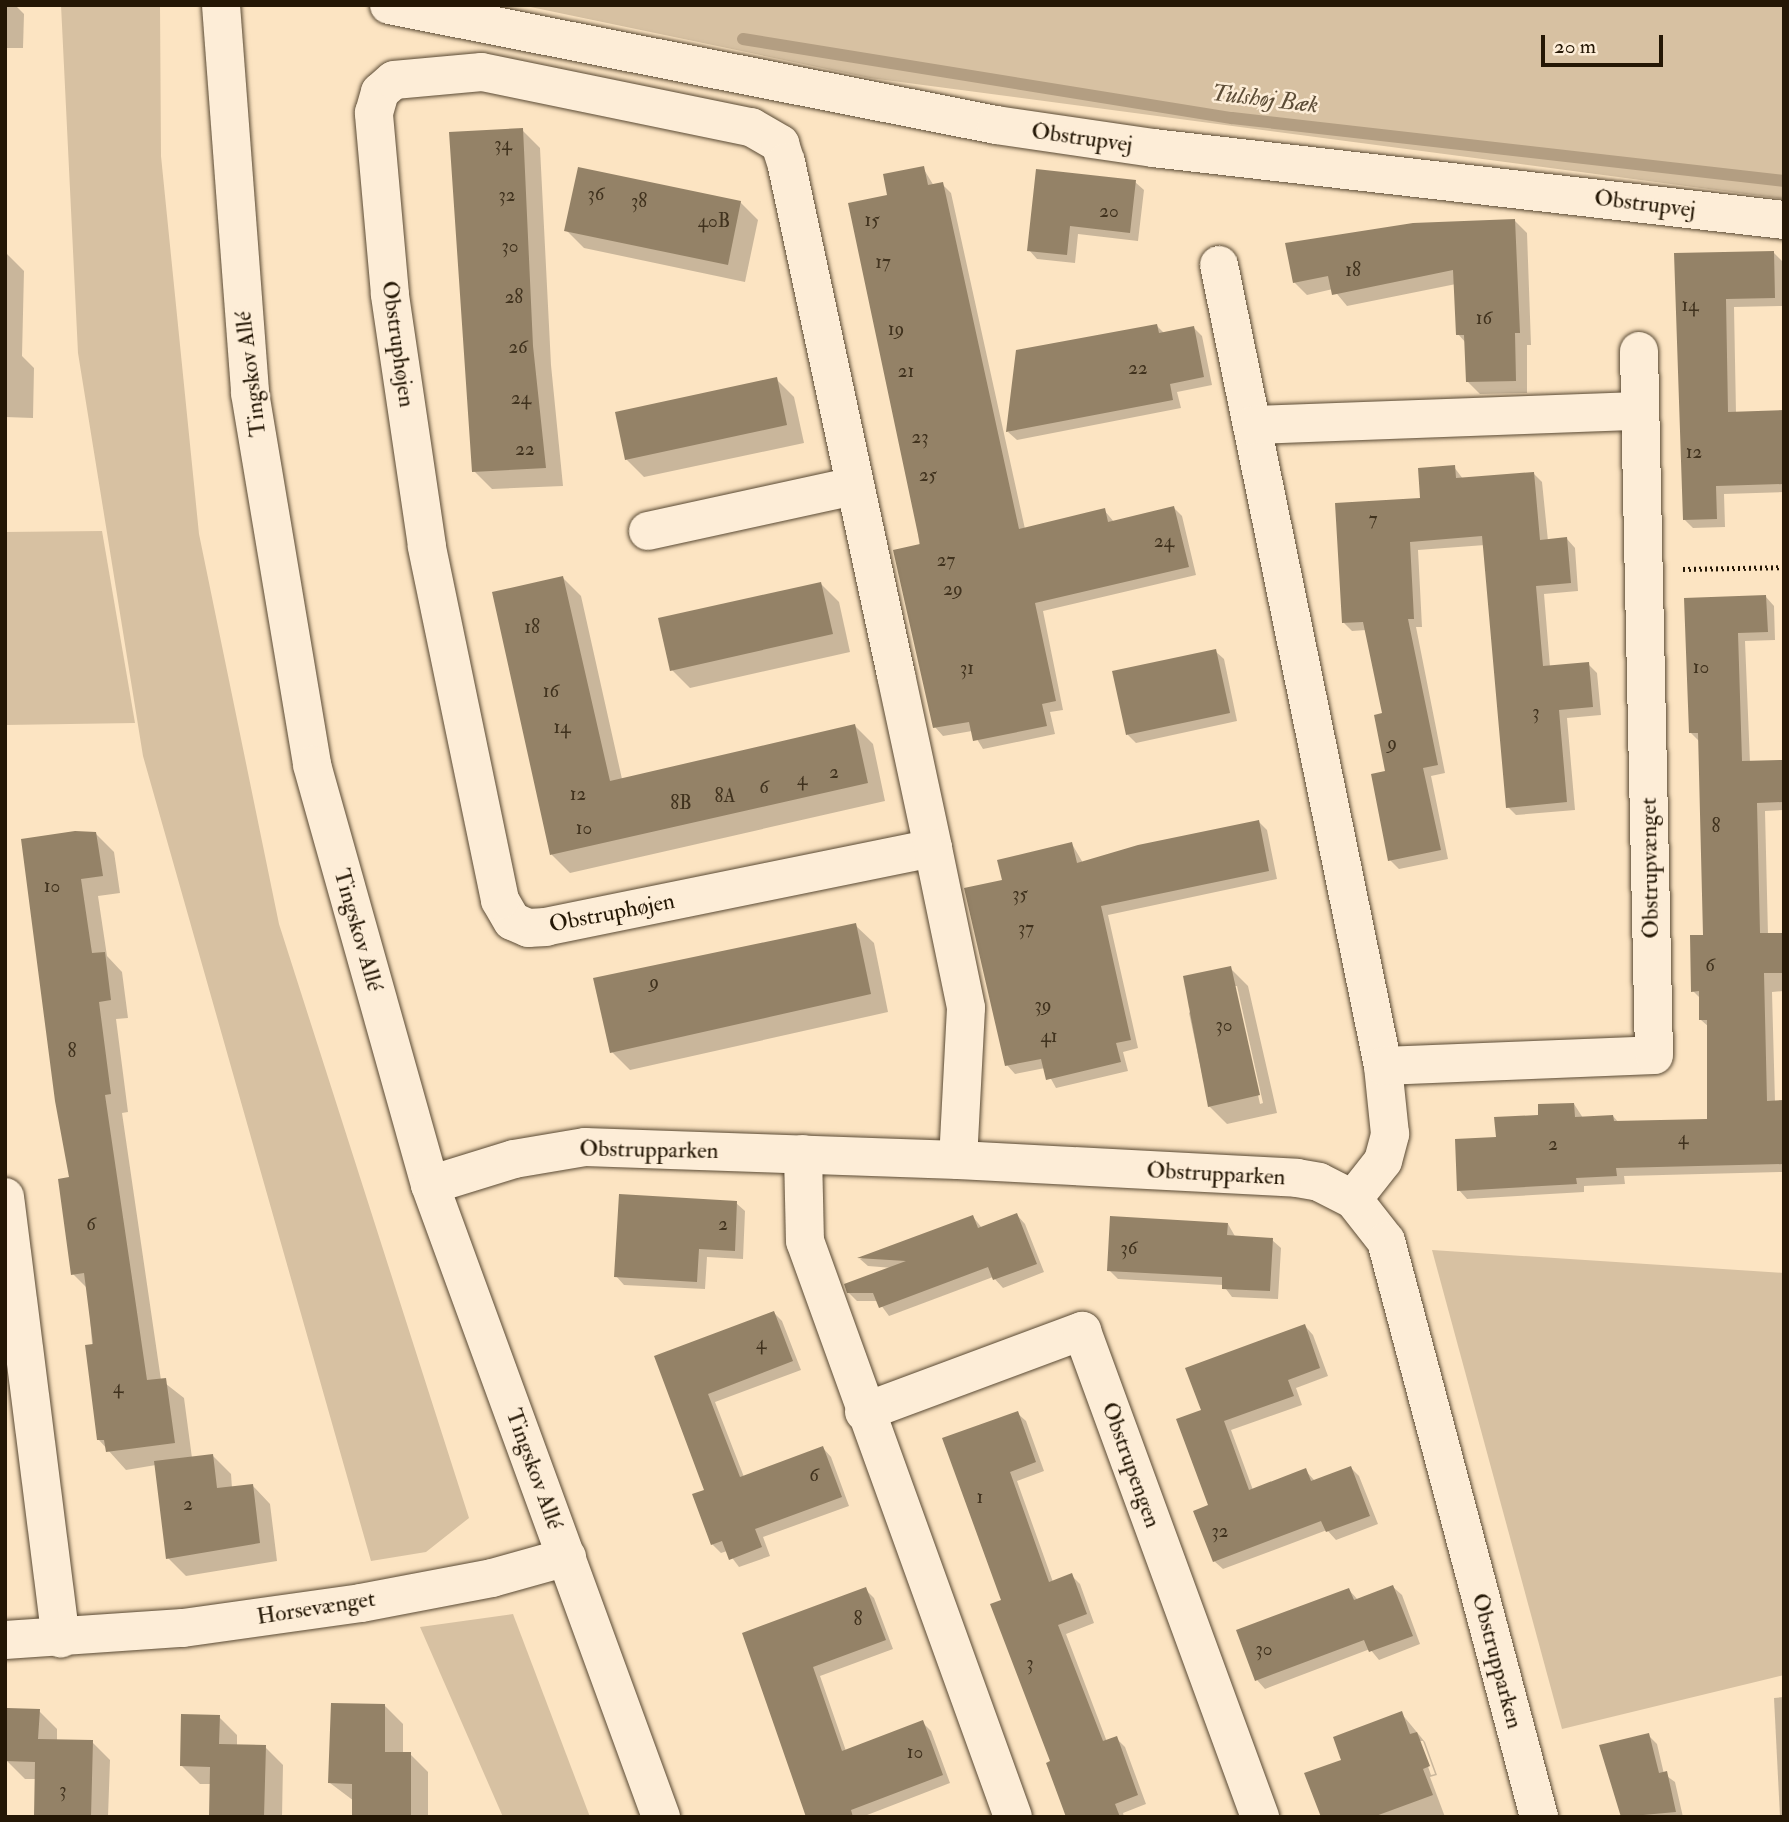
<!DOCTYPE html>
<meta charset="utf-8">
<style>
body{margin:0}
#map{position:relative;width:1789px;height:1822px;overflow:hidden;background:#fce4c2;font-family:"IM FELL Double Pica",serif}
div>[style]{position:absolute}
.green>*{inset:0;background:#d7c1a2}
.shadow>*{inset:0;background:#0003}
.stream>*{height:12px;margin:-6px;padding:0 6px;transform-origin:6px;border-radius:6px;background:#b39e82}
.building>*{inset:0;background:#948267}
.path>*{height:4.5px;margin-top:-2.25px;transform-origin:0;background:repeating-linear-gradient(90deg,#241705 0 2px,transparent 0 5.5px)}
.roads{filter:drop-shadow(0 0 2px #5a4a34) drop-shadow(0 0 2px #5a4a34)}
.minor>*{height:38px;margin:-19px;padding:0 19px;transform-origin:19px;border-radius:19px;background:#fdedd7}
span{translate:-50% -50%;white-space:nowrap;text-align:center;line-height:1.15;-webkit-text-stroke:5px #fdedd7;paint-order:stroke}
.number-label{font-size:19px;color:#40321e}
.number-label span{-webkit-text-stroke-width:0}
.street-label{font-size:23px;color:#241705}
.water-label{font-size:24px;color:#5d4d37;font-style:italic}
.frame{position:absolute;inset:0;border:7px solid #241705;pointer-events:none}
.scale{position:absolute;left:1541px;top:35px;width:122px;height:32px;box-sizing:border-box;border:4px solid #241705;border-top:0;padding-left:9px;font-size:21px;line-height:24px;white-space:nowrap;color:#241705;-webkit-text-stroke:5px #fdedd7;paint-order:stroke}
</style>
<div id="map">
<div class="green">
<i style="clip-path:polygon(61px 5px,160px 5px,161px 156px,199px 534px,279px 924px,469px 1518px,426px 1552px,371px 1561px,143px 756px,78px 353px)"></i>
<i style="clip-path:polygon(521px 5px,1784px 5px,1784px 199px,870px 78px)"></i>
<i style="clip-path:polygon(102px 531px,135px 723px,5px 725px,5px 532px)"></i>
<i style="clip-path:polygon(1432px 1250px,1784px 1273px,1784px 1675px,1562px 1729px)"></i>
<i style="clip-path:polygon(513px 1614px,590px 1817px,503px 1817px,420px 1627px)"></i>
</div>
<div class="shadow">
<i style="clip-path:polygon(5px 5px,15px 5px,24px 14px,23px 48px,5px 48px)"></i>
<i style="clip-path:polygon(522px 130px,540px 148px,551px 365px,563px 486px,492px 489px,474px 471px)"></i>
<i style="clip-path:polygon(923px 168px,934px 186px,942px 184px,951px 193px,1025px 529px,1104px 510px,1114px 522px,1174px 508px,1182px 516px,1196px 575px,1043px 611px,1063px 710px,1050px 712px,1055px 734px,983px 749px,972px 731px,943px 736px,935px 727px,889px 196px)"></i>
<i style="clip-path:polygon(1135px 182px,1144px 190px,1138px 241px,1078px 234px,1075px 263px,1037px 259px,1029px 250px)"></i>
<i style="clip-path:polygon(740px 202px,758px 220px,745px 282px,584px 248px,566px 230px)"></i>
<i style="clip-path:polygon(1514px 220px,1527px 233px,1531px 345px,1527px 345px,1527px 393px,1480px 394px,1468px 382px,1466px 343px,1458px 334px,1456px 284px,1347px 306px,1333px 289px,1307px 295px,1294px 282px)"></i>
<i style="clip-path:polygon(5px 252px,24px 271px,22px 356px,34px 368px,33px 418px,5px 417px)"></i>
<i style="clip-path:polygon(1774px 253px,1782px 261px,1783px 306px,1734px 307px,1736px 413px,1784px 411px,1784px 492px,1724px 494px,1725px 527px,1693px 528px,1684px 519px,1675px 255px)"></i>
<i style="clip-path:polygon(1157px 326px,1164px 333px,1193px 327px,1202px 336px,1212px 385px,1177px 392px,1181px 408px,1017px 440px,1008px 432px)"></i>
<i style="clip-path:polygon(776px 379px,794px 397px,804px 443px,644px 477px,626px 459px)"></i>
<i style="clip-path:polygon(1454px 467px,1463px 479px,1534px 474px,1542px 482px,1548px 541px,1567px 539px,1575px 548px,1578px 591px,1544px 594px,1550px 667px,1588px 664px,1597px 673px,1601px 715px,1567px 718px,1575px 810px,1516px 815px,1508px 807px,1485px 545px,1418px 550px,1422px 627px,1416px 627px,1445px 773px,1431px 776px,1448px 859px,1399px 869px,1390px 860px,1384px 715px,1366px 630px,1352px 631px,1344px 623px,1422px 499px)"></i>
<i style="clip-path:polygon(563px 578px,581px 596px,622px 779px,855px 726px,873px 744px,885px 801px,570px 873px,552px 855px)"></i>
<i style="clip-path:polygon(821px 584px,839px 602px,850px 652px,690px 688px,672px 670px)"></i>
<i style="clip-path:polygon(1766px 597px,1774px 606px,1775px 640px,1745px 641px,1750px 763px,1784px 764px,1784px 810px,1765px 811px,1768px 935px,1784px 935px,1784px 991px,1772px 992px,1775px 1102px,1784px 1102px,1784px 1185px,1782px 1172px,1624px 1176px,1625px 1184px,1584px 1186px,1584px 1192px,1467px 1199px,1459px 1190px,1497px 1139px,1574px 1104px,1583px 1118px,1613px 1116px,1619px 1123px,1709px 1121px,1709px 1027px,1701px 1020px,1701px 999px,1693px 991px,1704px 936px,1699px 741px,1690px 732px,1686px 600px)"></i>
<i style="clip-path:polygon(1215px 651px,1224px 659px,1237px 721px,1136px 743px,1128px 735px,1114px 673px)"></i>
<i style="clip-path:polygon(1258px 821px,1267px 830px,1277px 879px,1108px 915px,1138px 1048px,1123px 1052px,1128px 1071px,1056px 1088px,1045px 1068px,1015px 1074px,1007px 1065px,1004px 881px,1072px 844px,1083px 863px)"></i>
<i style="clip-path:polygon(96px 834px,114px 852px,120px 893px,98px 896px,107px 956px,122px 972px,128px 1018px,116px 1019px,128px 1112px,122px 1113px,161px 1380px,184px 1398px,192px 1458px,213px 1456px,231px 1474px,232px 1488px,252px 1485px,270px 1504px,277px 1561px,186px 1576px,168px 1558px,156px 1465px,126px 1470px,99px 1440px,88px 1289px,73px 1274px,71px 1178px,23px 841px)"></i>
<i style="clip-path:polygon(855px 925px,874px 943px,888px 1012px,630px 1070px,612px 1052px)"></i>
<i style="clip-path:polygon(evenodd,1230px 968px,1248px 986px,1277px 1113px,1227px 1124px,1209px 1106px,1189px 1013px,1230px 968px,1234px 986px,1237px 986px,1263px 1103px,1260px 1104px,1234px 986px)"></i>
<i style="clip-path:polygon(736px 1203px,745px 1211px,743px 1259px,707px 1257px,705px 1289px,624px 1285px,616px 1276px)"></i>
<i style="clip-path:polygon(1017px 1215px,1025px 1224px,1044px 1272px,1003px 1288px,993px 1277px,889px 1316px,878px 1301px,857px 1301px,848px 1292px,893px 1268px,868px 1266px,860px 1259px,973px 1217px,982px 1228px)"></i>
<i style="clip-path:polygon(1228px 1224px,1236px 1238px,1272px 1240px,1281px 1248px,1278px 1299px,1232px 1297px,1223px 1285px,1118px 1279px,1109px 1270px)"></i>
<i style="clip-path:polygon(774px 1313px,782px 1321px,801px 1370px,715px 1402px,744px 1477px,823px 1448px,831px 1457px,849px 1506px,763px 1537px,770px 1556px,739px 1567px,727px 1551px,721px 1553px,712px 1544px,706px 1491px,656px 1357px)"></i>
<i style="clip-path:polygon(1305px 1326px,1313px 1335px,1328px 1376px,1296px 1388px,1302px 1405px,1231px 1430px,1253px 1490px,1305px 1470px,1315px 1481px,1351px 1468px,1359px 1476px,1378px 1524px,1336px 1540px,1327px 1530px,1223px 1569px,1214px 1561px,1203px 1411px)"></i>
<i style="clip-path:polygon(1017px 1413px,1026px 1421px,1044px 1471px,1017px 1481px,1053px 1582px,1071px 1575px,1080px 1584px,1094px 1623px,1066px 1634px,1107px 1742px,1116px 1738px,1125px 1747px,1146px 1804px,1123px 1813px,1124px 1817px,1067px 1817px,1003px 1601px,945px 1439px)"></i>
<i style="clip-path:polygon(1393px 1587px,1402px 1595px,1420px 1644px,1379px 1660px,1370px 1649px,1265px 1689px,1257px 1680px,1349px 1590px,1358px 1600px)"></i>
<i style="clip-path:polygon(865px 1589px,874px 1598px,893px 1649px,820px 1676px,846px 1751px,922px 1722px,931px 1731px,950px 1783px,862px 1817px,808px 1817px,744px 1634px)"></i>
<i style="clip-path:polygon(1784px 1697px,1784px 1817px,1780px 1817px,1774px 1698px)"></i>
<i style="clip-path:polygon(385px 1706px,403px 1724px,403px 1754px,410px 1754px,428px 1772px,428px 1817px,354px 1817px,354px 1801px,330px 1783px)"></i>
<i style="clip-path:polygon(39px 1711px,57px 1729px,57px 1741px,92px 1742px,110px 1760px,108px 1817px,36px 1817px,37px 1779px,25px 1779px,7px 1761px)"></i>
<i style="clip-path:polygon(evenodd,1401px 1713px,1425px 1742px,1437px 1775px,1430px 1777px,1445px 1817px,1323px 1817px,1343px 1761px,1401px 1713px,1419px 1741px,1423px 1741px,1435px 1774px,1431px 1775px,1419px 1741px)"></i>
<i style="clip-path:polygon(219px 1717px,237px 1735px,237px 1746px,265px 1747px,283px 1765px,282px 1817px,211px 1817px,211px 1784px,200px 1784px,182px 1766px)"></i>
<i style="clip-path:polygon(1648px 1735px,1657px 1744px,1664px 1774px,1675px 1782px,1683px 1817px,1622px 1817px)"></i>
</div>
<div class="stream">
<i style="left:743px;top:39px;width:495px;rotate:9.2deg"></i>
<i style="left:1232px;top:118px;width:556px;rotate:6.51deg"></i>
</div>
<div class="building">
<i style="clip-path:polygon(523px 128px,533px 346px,546px 468px,472px 472px,449px 132px)"></i>
<i style="clip-path:polygon(924px 166px,928px 185px,943px 182px,1019px 529px,1105px 508px,1108px 522px,1174px 506px,1189px 567px,1035px 603px,1056px 701px,1042px 704px,1047px 726px,973px 741px,969px 722px,933px 728px,893px 550px,920px 544px,848px 203px,887px 195px,883px 174px)"></i>
<i style="clip-path:polygon(578px 167px,741px 201px,728px 265px,564px 231px)"></i>
<i style="clip-path:polygon(1036px 169px,1136px 180px,1130px 233px,1070px 226px,1067px 255px,1027px 251px)"></i>
<i style="clip-path:polygon(1515px 219px,1520px 333px,1515px 333px,1516px 381px,1466px 382px,1464px 335px,1456px 335px,1453px 270px,1332px 295px,1328px 276px,1293px 283px,1285px 243px,1413px 223px)"></i>
<i style="clip-path:polygon(1774px 251px,1775px 298px,1726px 299px,1728px 412px,1784px 410px,1784px 484px,1716px 486px,1717px 519px,1683px 520px,1674px 253px)"></i>
<i style="clip-path:polygon(1157px 324px,1159px 333px,1194px 326px,1204px 377px,1170px 384px,1173px 400px,1006px 432px,1016px 350px)"></i>
<i style="clip-path:polygon(777px 377px,787px 425px,625px 460px,615px 412px)"></i>
<i style="clip-path:polygon(1455px 465px,1456px 478px,1534px 472px,1540px 540px,1567px 537px,1571px 583px,1536px 586px,1543px 666px,1589px 662px,1593px 707px,1559px 710px,1567px 802px,1506px 808px,1482px 536px,1410px 542px,1414px 619px,1408px 619px,1438px 765px,1423px 768px,1441px 850px,1388px 861px,1371px 774px,1385px 771px,1374px 715px,1382px 713px,1363px 622px,1342px 623px,1335px 503px,1420px 498px,1418px 468px)"></i>
<i style="clip-path:polygon(563px 576px,610px 781px,855px 724px,868px 783px,550px 855px,492px 592px)"></i>
<i style="clip-path:polygon(821px 582px,833px 634px,670px 671px,658px 618px)"></i>
<i style="clip-path:polygon(1766px 595px,1768px 632px,1738px 633px,1742px 761px,1782px 760px,1783px 802px,1757px 803px,1760px 933px,1784px 933px,1784px 973px,1764px 973px,1767px 1101px,1784px 1100px,1784px 1164px,1616px 1168px,1617px 1176px,1576px 1178px,1577px 1184px,1457px 1191px,1455px 1139px,1496px 1137px,1494px 1117px,1538px 1115px,1538px 1104px,1574px 1103px,1575px 1117px,1613px 1115px,1614px 1121px,1707px 1119px,1707px 1020px,1699px 1020px,1699px 991px,1691px 992px,1690px 935px,1703px 935px,1698px 733px,1689px 733px,1684px 598px)"></i>
<i style="clip-path:polygon(1216px 649px,1230px 713px,1126px 735px,1112px 671px)"></i>
<i style="clip-path:polygon(1259px 820px,1269px 871px,1101px 906px,1131px 1040px,1116px 1043px,1121px 1062px,1046px 1080px,1041px 1059px,1005px 1066px,964px 888px,1002px 880px,997px 860px,1072px 842px,1077px 863px,1138px 845px)"></i>
<i style="clip-path:polygon(75px 831px,96px 832px,103px 876px,81px 879px,92px 953px,105px 952px,111px 1000px,99px 1002px,111px 1094px,105px 1095px,147px 1380px,166px 1378px,175px 1443px,106px 1452px,104px 1440px,97px 1440px,85px 1345px,93px 1344px,84px 1273px,71px 1275px,58px 1179px,69px 1177px,55px 1101px,21px 839px)"></i>
<i style="clip-path:polygon(856px 923px,871px 994px,610px 1053px,593px 978px)"></i>
<i style="clip-path:polygon(1231px 966px,1260px 1095px,1208px 1107px,1183px 976px)"></i>
<i style="clip-path:polygon(619px 1194px,737px 1201px,735px 1251px,699px 1249px,697px 1282px,614px 1277px)"></i>
<i style="clip-path:polygon(1017px 1213px,1037px 1264px,993px 1280px,988px 1267px,879px 1308px,873px 1293px,847px 1293px,844px 1284px,906px 1261px,857px 1258px,973px 1215px,978px 1228px)"></i>
<i style="clip-path:polygon(1110px 1216px,1228px 1223px,1227px 1235px,1273px 1238px,1270px 1291px,1222px 1289px,1222px 1277px,1107px 1271px)"></i>
<i style="clip-path:polygon(774px 1311px,793px 1361px,708px 1394px,740px 1477px,823px 1446px,842px 1497px,755px 1529px,762px 1547px,729px 1560px,722px 1541px,711px 1545px,692px 1494px,704px 1490px,654px 1356px)"></i>
<i style="clip-path:polygon(1305px 1324px,1320px 1368px,1288px 1380px,1294px 1396px,1224px 1421px,1249px 1490px,1306px 1468px,1311px 1481px,1351px 1466px,1370px 1516px,1326px 1532px,1321px 1521px,1213px 1562px,1193px 1511px,1208px 1505px,1176px 1419px,1201px 1410px,1185px 1368px)"></i>
<i style="clip-path:polygon(1018px 1411px,1036px 1462px,1010px 1472px,1049px 1582px,1072px 1573px,1087px 1614px,1058px 1625px,1103px 1741px,1117px 1736px,1138px 1795px,1115px 1804px,1120px 1817px,1066px 1817px,1046px 1763px,1050px 1761px,990px 1604px,1001px 1600px,942px 1438px)"></i>
<i style="clip-path:polygon(213px 1454px,217px 1488px,253px 1484px,260px 1543px,166px 1559px,154px 1461px)"></i>
<i style="clip-path:polygon(1393px 1585px,1413px 1636px,1369px 1652px,1364px 1640px,1255px 1681px,1236px 1630px,1349px 1588px,1354px 1600px)"></i>
<i style="clip-path:polygon(866px 1587px,886px 1640px,813px 1667px,842px 1751px,923px 1720px,943px 1775px,851px 1810px,853px 1817px,806px 1817px,742px 1633px)"></i>
<i style="clip-path:polygon(331px 1703px,385px 1704px,385px 1752px,411px 1752px,411px 1817px,352px 1817px,352px 1784px,328px 1783px)"></i>
<i style="clip-path:polygon(7px 1708px,40px 1709px,38px 1739px,93px 1740px,91px 1817px,34px 1817px,35px 1762px,5px 1761px)"></i>
<i style="clip-path:polygon(1402px 1711px,1410px 1734px,1417px 1732px,1430px 1766px,1423px 1769px,1433px 1795px,1373px 1817px,1321px 1817px,1304px 1773px,1341px 1760px,1333px 1737px)"></i>
<i style="clip-path:polygon(181px 1714px,220px 1715px,219px 1744px,266px 1745px,264px 1817px,209px 1817px,210px 1767px,180px 1766px)"></i>
<i style="clip-path:polygon(1649px 1733px,1659px 1773px,1667px 1771px,1676px 1812px,1621px 1817px,1599px 1745px)"></i>
</div>
<div class="path">
<i style="left:1683px;top:569px;width:101px;rotate:-1.1deg"></i>
</div>
<div class="roads">
<div class="minor">
<i style="left:221px;top:5px;width:389px;rotate:85.7deg"></i>
<i style="left:250px;top:393px;width:377px;rotate:80.5deg"></i>
<i style="left:312px;top:765px;width:436px;rotate:74.3deg"></i>
<i style="left:430px;top:1185px;width:673px;rotate:69.92deg"></i>
<i style="left:389px;top:5px;width:619px;rotate:11.18deg"></i>
<i style="left:996px;top:125px;width:159px;rotate:8.3deg"></i>
<i style="left:1153px;top:148px;width:635px;rotate:6.51deg"></i>
<i style="left:1219px;top:265px;width:818px;rotate:78.43deg"></i>
<i style="left:1253px;top:425px;width:387px;rotate:-2.1deg"></i>
<i style="left:648px;top:531px;width:212px;rotate:-12.3deg"></i>
<i style="left:933px;top:848px;width:395px;rotate:168.5deg"></i>
<i style="left:546px;top:927px;width:18px;rotate:177deg"></i>
<i style="left:528px;top:928px;width:17px;rotate:-156deg"></i>
<i style="left:512px;top:921px;width:24px;rotate:-120deg"></i>
<i style="left:500px;top:900px;width:361px;rotate:-101.7deg"></i>
<i style="left:427px;top:546px;width:255px;rotate:-98.4deg"></i>
<i style="left:390px;top:294px;width:182px;rotate:-95.1deg"></i>
<i style="left:374px;top:113px;width:22px;rotate:-74deg"></i>
<i style="left:380px;top:92px;width:18px;rotate:-41deg"></i>
<i style="left:394px;top:80px;width:88px;rotate:-5.2deg"></i>
<i style="left:482px;top:72px;width:275px;rotate:11.6deg"></i>
<i style="left:751px;top:127px;width:34px;rotate:30deg"></i>
<i style="left:780px;top:144px;width:19px;rotate:72deg"></i>
<i style="left:786px;top:162px;width:525px;rotate:77.9deg"></i>
<i style="left:896px;top:675px;width:177px;rotate:77.9deg"></i>
<i style="left:933px;top:848px;width:163px;rotate:78.3deg"></i>
<i style="left:966px;top:1008px;width:152px;rotate:93deg"></i>
<i style="left:803px;top:1154px;width:87px;rotate:88.7deg"></i>
<i style="left:805px;top:1241px;width:612px;rotate:70.14deg"></i>
<i style="left:430px;top:1185px;width:88px;rotate:-17.2deg"></i>
<i style="left:514px;top:1159px;width:72px;rotate:-9.6deg"></i>
<i style="left:585px;top:1147px;width:373px;rotate:2deg"></i>
<i style="left:958px;top:1160px;width:339px;rotate:3deg"></i>
<i style="left:1297px;top:1178px;width:22px;rotate:10deg"></i>
<i style="left:1319px;top:1182px;width:38px;rotate:27deg"></i>
<i style="left:1353px;top:1199px;width:53px;rotate:51.8deg"></i>
<i style="left:1386px;top:1241px;width:596px;rotate:75.12deg"></i>
<i style="left:5px;top:1197px;width:445px;rotate:82.8deg"></i>
<i style="left:1353px;top:1199px;width:48px;rotate:-51.7deg"></i>
<i style="left:1383px;top:1161px;width:28px;rotate:-75deg"></i>
<i style="left:1390px;top:1134px;width:68px;rotate:-95.9deg"></i>
<i style="left:1383px;top:1066px;width:271px;rotate:-2.3deg"></i>
<i style="left:1654px;top:1055px;width:704px;rotate:-91.22deg"></i>
<i style="left:864px;top:1412px;width:233px;rotate:-20.4deg"></i>
<i style="left:1082px;top:1331px;width:518px;rotate:69.88deg"></i>
<i style="left:5px;top:1640px;width:178px;rotate:-3.9deg"></i>
<i style="left:183px;top:1628px;width:180px;rotate:-8deg"></i>
<i style="left:361px;top:1603px;width:133px;rotate:-10.8deg"></i>
<i style="left:492px;top:1578px;width:78px;rotate:-15.6deg"></i>
</div>
</div>
<div class="number-label">
<span style="left:503px;top:145px">34</span>
<span style="left:596px;top:195px">36</span>
<span style="left:507px;top:196px">32</span>
<span style="left:639px;top:202px">38</span>
<span style="left:1109px;top:212px">20</span>
<span style="left:872px;top:221px">15</span>
<span style="left:714px;top:222px">40B</span>
<span style="left:510px;top:247px">30</span>
<span style="left:883px;top:263px">17</span>
<span style="left:1353px;top:271px">18</span>
<span style="left:514px;top:298px">28</span>
<span style="left:1690px;top:306px">14</span>
<span style="left:1484px;top:319px">16</span>
<span style="left:896px;top:330px">19</span>
<span style="left:518px;top:348px">26</span>
<span style="left:1138px;top:369px">22</span>
<span style="left:906px;top:372px">21</span>
<span style="left:521px;top:399px">24</span>
<span style="left:920px;top:438px">23</span>
<span style="left:525px;top:450px">22</span>
<span style="left:1694px;top:453px">12</span>
<span style="left:928px;top:476px">25</span>
<span style="left:1373px;top:520px">7</span>
<span style="left:1164px;top:542px">24</span>
<span style="left:946px;top:561px">27</span>
<span style="left:953px;top:590px">29</span>
<span style="left:532px;top:628px">18</span>
<span style="left:1701px;top:668px">10</span>
<span style="left:967px;top:669px">31</span>
<span style="left:551px;top:692px">16</span>
<span style="left:1536px;top:713px">3</span>
<span style="left:562px;top:728px">14</span>
<span style="left:1392px;top:744px">9</span>
<span style="left:834px;top:773px">2</span>
<span style="left:802px;top:780px">4</span>
<span style="left:764px;top:788px">6</span>
<span style="left:578px;top:795px">12</span>
<span style="left:725px;top:797px">8A</span>
<span style="left:681px;top:804px">8B</span>
<span style="left:1716px;top:827px">8</span>
<span style="left:584px;top:829px">10</span>
<span style="left:52px;top:887px">10</span>
<span style="left:1020px;top:895px">35</span>
<span style="left:1026px;top:929px">37</span>
<span style="left:1710px;top:966px">6</span>
<span style="left:654px;top:983px">9</span>
<span style="left:1043px;top:1006px">39</span>
<span style="left:1224px;top:1026px">30</span>
<span style="left:1049px;top:1037px">41</span>
<span style="left:72px;top:1052px">8</span>
<span style="left:1683px;top:1139px">4</span>
<span style="left:1553px;top:1145px">2</span>
<span style="left:91px;top:1225px">6</span>
<span style="left:723px;top:1225px">2</span>
<span style="left:1129px;top:1249px">36</span>
<span style="left:761px;top:1344px">4</span>
<span style="left:118px;top:1388px">4</span>
<span style="left:814px;top:1476px">6</span>
<span style="left:980px;top:1498px">1</span>
<span style="left:188px;top:1505px">2</span>
<span style="left:1220px;top:1532px">32</span>
<span style="left:858px;top:1620px">8</span>
<span style="left:1264px;top:1650px">30</span>
<span style="left:1030px;top:1664px">3</span>
<span style="left:915px;top:1753px">10</span>
<span style="left:63px;top:1791px">3</span>
</div>
<div class="street-label">
<span style="left:1082px;top:138px;rotate:8deg">Obstrupvej</span>
<span style="left:1645px;top:204px;rotate:7deg">Obstrupvej</span>
<span style="left:398px;top:344px;rotate:82deg">Obstruphøjen</span>
<span style="left:251px;top:374px;rotate:-97deg">Tingskov Allé</span>
<span style="left:1650px;top:868px;rotate:-91deg">Obstrupvænget</span>
<span style="left:612px;top:913px;rotate:-11deg">Obstruphøjen</span>
<span style="left:358px;top:930px;rotate:74deg">Tingskov Allé</span>
<span style="left:649px;top:1150px;rotate:1deg">Obstrupparken</span>
<span style="left:1216px;top:1174px;rotate:3deg">Obstrupparken</span>
<span style="left:1131px;top:1465px;rotate:70deg">Obstrupengen</span>
<span style="left:534px;top:1469px;rotate:70deg">Tingskov Allé</span>
<span style="left:316px;top:1608px;rotate:-9deg">Horsevænget</span>
<span style="left:1497px;top:1661px;rotate:75deg">Obstrupparken</span>
</div>
<div class="water-label">
<span style="left:1265px;top:99px;rotate:7deg">Tulshøj Bæk</span>
</div>
<div class="frame"></div>
<div class="scale">20 m</div>
</div>
